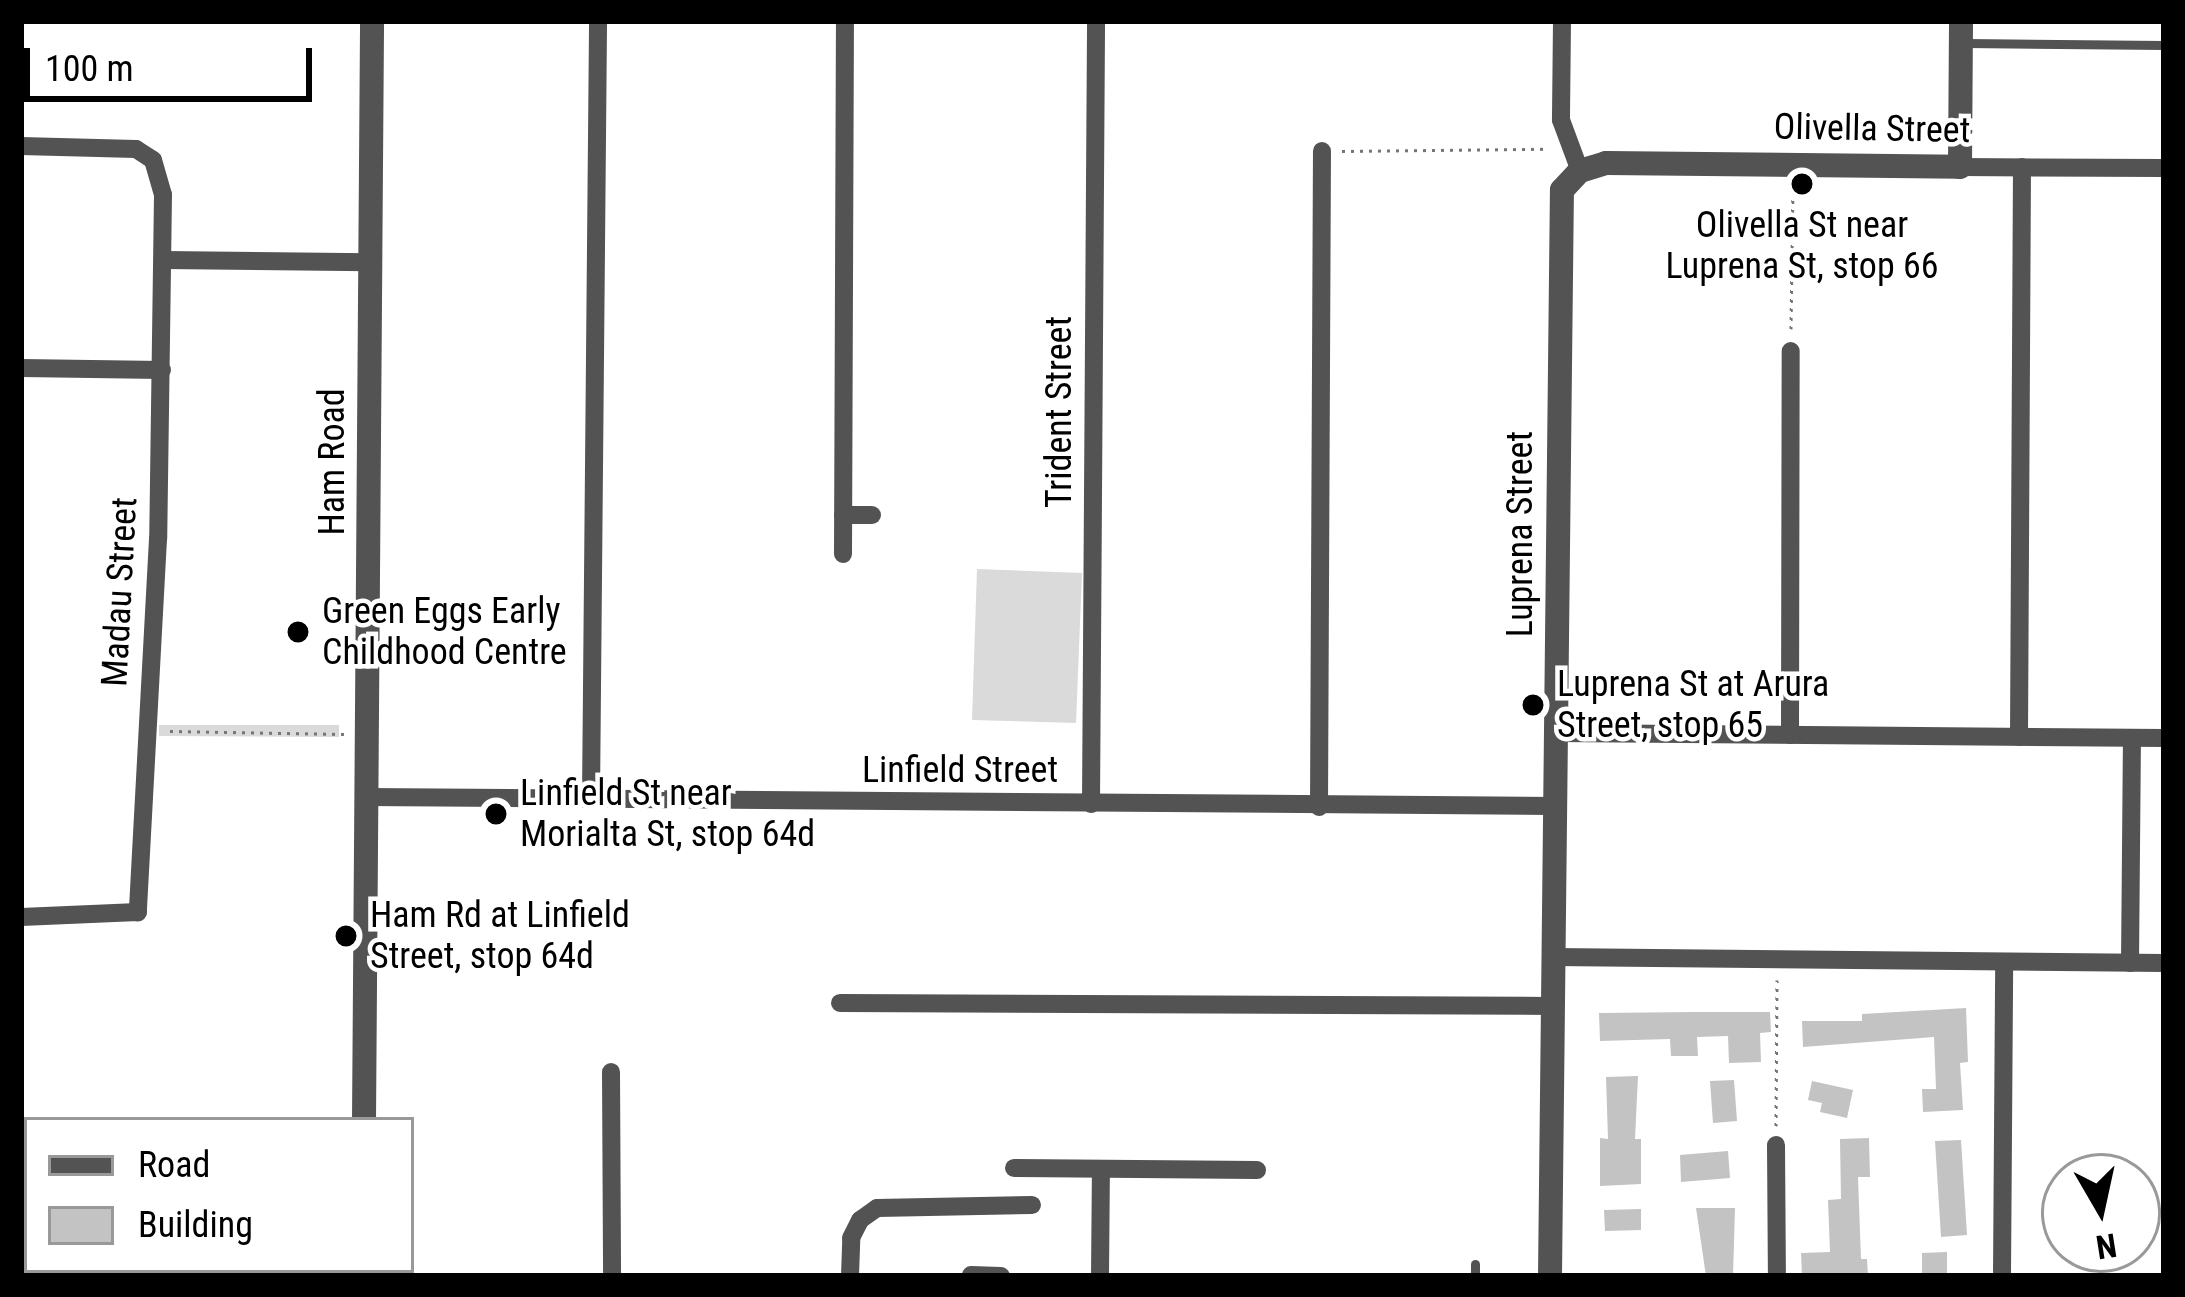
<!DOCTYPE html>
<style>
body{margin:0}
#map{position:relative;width:2185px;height:1297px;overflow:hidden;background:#fff;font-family:"Roboto Condensed",sans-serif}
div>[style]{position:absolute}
.green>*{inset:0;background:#dadada}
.building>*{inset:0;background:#c3c3c3}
.path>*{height:3px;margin-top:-1.5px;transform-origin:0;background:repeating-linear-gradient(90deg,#757575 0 3px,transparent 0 9px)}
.service>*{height:9px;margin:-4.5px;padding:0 4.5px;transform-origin:4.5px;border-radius:4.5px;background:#535353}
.minor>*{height:18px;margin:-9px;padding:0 9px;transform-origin:9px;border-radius:9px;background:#535353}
.tertiary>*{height:24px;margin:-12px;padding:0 12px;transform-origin:12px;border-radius:12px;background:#535353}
.dots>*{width:33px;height:33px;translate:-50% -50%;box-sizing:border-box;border:6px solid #fff;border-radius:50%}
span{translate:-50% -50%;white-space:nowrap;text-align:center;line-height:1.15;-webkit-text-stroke:9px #fff;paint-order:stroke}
.street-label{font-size:36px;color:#000}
.poi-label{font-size:36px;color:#000}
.left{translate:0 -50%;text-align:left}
.frame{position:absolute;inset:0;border:24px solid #000;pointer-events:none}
.legend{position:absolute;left:24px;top:1117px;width:390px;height:156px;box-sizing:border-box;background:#fff;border:3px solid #999;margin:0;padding:15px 21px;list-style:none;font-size:36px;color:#000}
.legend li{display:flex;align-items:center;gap:24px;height:60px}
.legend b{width:60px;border:3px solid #999}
.north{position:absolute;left:2041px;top:1153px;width:120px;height:120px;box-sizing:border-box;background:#fff;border:3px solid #999;border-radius:50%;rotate:171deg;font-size:33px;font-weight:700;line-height:48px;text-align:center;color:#000}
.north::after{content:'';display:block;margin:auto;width:42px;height:54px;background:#000;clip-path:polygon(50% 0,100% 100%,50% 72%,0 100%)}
.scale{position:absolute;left:24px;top:48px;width:288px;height:54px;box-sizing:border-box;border:6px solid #000;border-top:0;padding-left:15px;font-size:36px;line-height:42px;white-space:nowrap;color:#000;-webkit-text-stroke:9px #fff;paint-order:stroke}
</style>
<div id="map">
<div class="green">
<i style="clip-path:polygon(977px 569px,1082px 573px,1076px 723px,972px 720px)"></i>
<i style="clip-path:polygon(159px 725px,339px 725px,339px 737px,159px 736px)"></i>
</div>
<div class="building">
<i style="clip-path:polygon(1966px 1008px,1968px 1062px,1960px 1063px,1963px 1110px,1923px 1112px,1922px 1089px,1936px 1089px,1934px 1037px,1803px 1047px,1802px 1021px,1862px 1021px,1862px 1014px)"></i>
<i style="clip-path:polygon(1696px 1012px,1770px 1012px,1771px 1032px,1760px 1033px,1761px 1062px,1729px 1063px,1728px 1036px,1697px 1037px,1698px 1056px,1671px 1056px,1670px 1039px,1600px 1041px,1599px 1013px)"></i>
<i style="clip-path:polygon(1638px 1076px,1635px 1139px,1641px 1139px,1641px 1184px,1600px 1186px,1600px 1138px,1608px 1139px,1606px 1077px)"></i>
<i style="clip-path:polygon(1734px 1080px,1737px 1121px,1713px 1123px,1710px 1081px)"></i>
<i style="clip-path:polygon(1812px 1081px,1853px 1090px,1847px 1118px,1820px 1112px,1822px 1103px,1808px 1100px)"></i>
<i style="clip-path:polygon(1869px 1138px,1870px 1177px,1858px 1177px,1861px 1259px,1867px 1259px,1868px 1276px,1802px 1276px,1801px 1253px,1830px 1252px,1828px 1200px,1841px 1199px,1840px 1139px)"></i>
<i style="clip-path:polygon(1961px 1140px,1967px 1235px,1941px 1237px,1935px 1141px)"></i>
<i style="clip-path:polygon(1728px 1151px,1730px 1178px,1681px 1182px,1680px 1155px)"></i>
<i style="clip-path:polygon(1696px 1208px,1735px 1208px,1733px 1276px,1706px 1276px)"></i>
<i style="clip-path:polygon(1641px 1209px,1641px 1230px,1605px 1231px,1604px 1210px)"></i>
<i style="clip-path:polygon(1947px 1252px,1947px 1276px,1922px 1276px,1922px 1253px)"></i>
</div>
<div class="path">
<i style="left:1342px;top:151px;width:207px;rotate:-0.6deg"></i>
<i style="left:1791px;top:329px;width:140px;rotate:-89.2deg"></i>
<i style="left:170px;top:731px;width:174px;rotate:1deg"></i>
<i style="left:1776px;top:1126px;width:146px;rotate:-89.6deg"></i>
</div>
<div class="service">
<i style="left:1966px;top:43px;width:198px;rotate:0.6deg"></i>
<i style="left:1475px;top:1276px;width:12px;rotate:-90deg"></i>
</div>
<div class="minor">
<i style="left:1562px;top:21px;width:99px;rotate:90.6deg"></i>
<i style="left:1561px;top:120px;width:54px;rotate:69.6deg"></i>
<i style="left:21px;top:146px;width:115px;rotate:1.5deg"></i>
<i style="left:136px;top:149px;width:20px;rotate:33deg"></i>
<i style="left:153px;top:160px;width:36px;rotate:74deg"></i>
<i style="left:163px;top:195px;width:344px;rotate:90.8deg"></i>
<i style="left:158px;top:539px;width:374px;rotate:93.1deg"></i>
<i style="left:138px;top:912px;width:117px;rotate:177.6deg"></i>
<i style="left:1960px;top:167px;width:204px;rotate:0.3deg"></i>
<i style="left:163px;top:260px;width:207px;rotate:0.6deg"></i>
<i style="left:21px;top:368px;width:141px;rotate:0.8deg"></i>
<i style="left:843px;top:515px;width:29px"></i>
<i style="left:843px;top:554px;width:533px;rotate:-89.79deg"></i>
<i style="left:1555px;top:733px;width:609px;rotate:0.47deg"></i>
<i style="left:1790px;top:735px;width:384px;rotate:-89.9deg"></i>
<i style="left:2019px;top:737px;width:570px;rotate:-89.7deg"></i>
<i style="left:365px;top:797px;width:1189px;rotate:0.43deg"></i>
<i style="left:591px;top:798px;width:777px;rotate:-89.48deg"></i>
<i style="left:1091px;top:804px;width:783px;rotate:-89.63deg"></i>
<i style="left:1319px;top:807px;width:656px;rotate:-89.74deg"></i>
<i style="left:1553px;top:957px;width:611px;rotate:0.56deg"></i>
<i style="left:2130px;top:963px;width:225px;rotate:-89.5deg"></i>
<i style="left:840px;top:1003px;width:713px;rotate:0.24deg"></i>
<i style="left:611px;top:1072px;width:204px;rotate:89.7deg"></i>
<i style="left:21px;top:1140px;width:6px"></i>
<i style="left:1776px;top:1145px;width:131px;rotate:89.6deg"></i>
<i style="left:1014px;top:1168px;width:243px;rotate:0.5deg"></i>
<i style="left:971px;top:1275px;width:30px;rotate:2deg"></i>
<i style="left:850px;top:1276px;width:38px;rotate:-88deg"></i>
<i style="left:851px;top:1238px;width:20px;rotate:-63deg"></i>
<i style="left:860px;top:1220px;width:21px;rotate:-35deg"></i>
<i style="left:877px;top:1208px;width:155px;rotate:-1.1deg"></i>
<i style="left:1100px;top:1276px;width:107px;rotate:-89.5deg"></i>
<i style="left:2002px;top:1276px;width:314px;rotate:-89.6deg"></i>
</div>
<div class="tertiary">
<i style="left:364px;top:1120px;width:1099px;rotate:-89.58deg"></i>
<i style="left:363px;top:1276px;width:6px;rotate:-90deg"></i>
<i style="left:1550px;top:1276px;width:1086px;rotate:-89.37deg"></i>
<i style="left:1562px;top:190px;width:26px;rotate:-47deg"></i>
<i style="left:1580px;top:171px;width:27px;rotate:-17deg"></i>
<i style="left:1606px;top:163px;width:354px;rotate:0.6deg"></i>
<i style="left:1960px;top:167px;width:146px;rotate:-89.6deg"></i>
</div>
<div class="dots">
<i style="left:1802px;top:184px;background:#000"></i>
<i style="left:298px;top:632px;background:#000"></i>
<i style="left:1533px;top:705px;background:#000"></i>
<i style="left:496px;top:814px;background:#000"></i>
<i style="left:346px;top:936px;background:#000"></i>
</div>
<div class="street-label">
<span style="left:1872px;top:129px;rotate:1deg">Olivella Street</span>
<span style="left:1060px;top:412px;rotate:-90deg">Trident Street</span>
<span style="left:333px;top:462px;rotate:-90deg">Ham Road</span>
<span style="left:1521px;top:534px;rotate:-90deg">Luprena Street</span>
<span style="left:120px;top:592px;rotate:-87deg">Madau Street</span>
<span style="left:960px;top:771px">Linfield Street</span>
</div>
<div class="poi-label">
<span style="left:1802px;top:246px">Olivella St near<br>Luprena St, stop 66</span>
<span class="left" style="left:322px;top:632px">Green Eggs Early<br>Childhood Centre</span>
<span class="left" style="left:1557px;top:705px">Luprena St at Arura<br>Street, stop 65</span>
<span class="left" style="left:520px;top:814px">Linfield St near<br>Morialta St, stop 64d</span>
<span class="left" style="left:370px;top:936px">Ham Rd at Linfield<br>Street, stop 64d</span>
</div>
<div class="frame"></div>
<ul class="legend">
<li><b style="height:15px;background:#535353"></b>Road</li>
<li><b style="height:33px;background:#c3c3c3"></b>Building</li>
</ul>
<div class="north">N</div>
<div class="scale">100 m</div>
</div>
